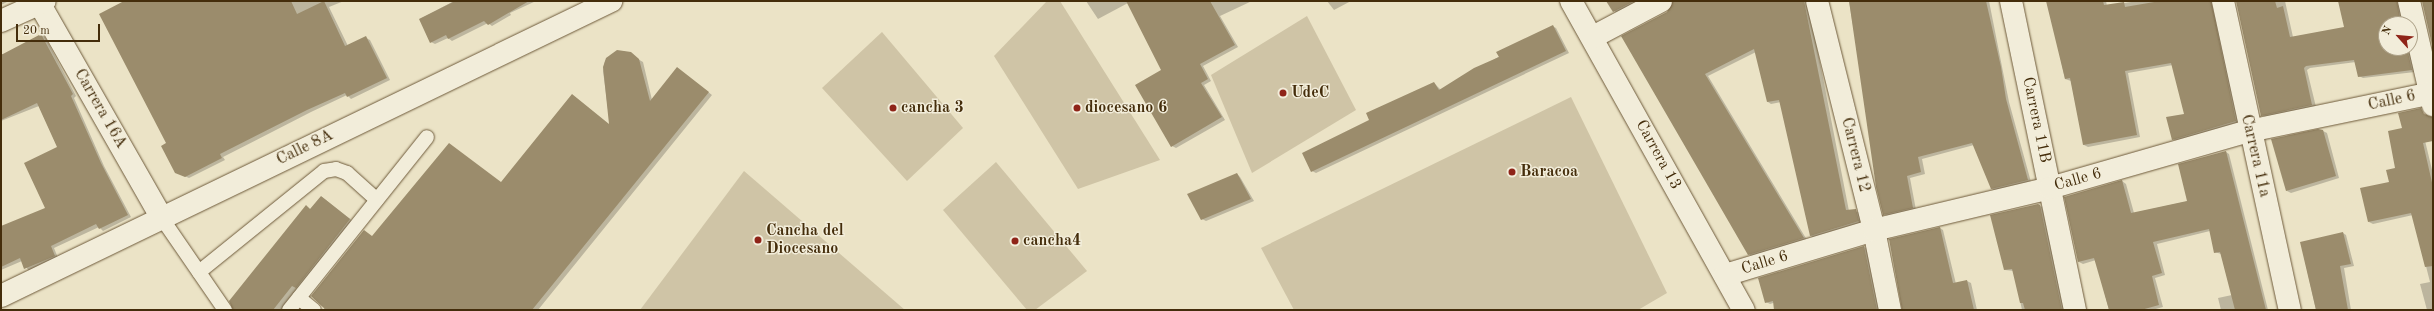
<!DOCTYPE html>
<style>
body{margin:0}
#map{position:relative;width:2434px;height:311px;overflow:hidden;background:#ebe3c6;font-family:"Old Standard TT",serif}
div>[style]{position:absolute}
.green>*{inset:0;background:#cfc4a6}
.shadow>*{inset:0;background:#0003}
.building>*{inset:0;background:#9b8c6c}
.roads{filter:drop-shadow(0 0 1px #6e5a3a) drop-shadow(0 0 1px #6e5a3a)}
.lane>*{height:14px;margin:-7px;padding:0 7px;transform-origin:7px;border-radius:7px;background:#f2edda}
.street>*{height:22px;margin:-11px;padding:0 11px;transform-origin:11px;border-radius:11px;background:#f2edda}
.dots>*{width:11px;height:11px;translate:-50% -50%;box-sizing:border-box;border:2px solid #f2edda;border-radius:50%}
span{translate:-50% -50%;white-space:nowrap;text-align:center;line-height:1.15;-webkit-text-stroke:3px #f2edda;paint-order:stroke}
.poi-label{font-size:16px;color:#442d0b;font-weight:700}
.left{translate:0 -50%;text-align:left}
.street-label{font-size:16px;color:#442d0b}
.frame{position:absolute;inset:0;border:2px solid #442d0b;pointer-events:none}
.north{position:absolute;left:2378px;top:16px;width:40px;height:40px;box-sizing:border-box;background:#f2edda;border:1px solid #aca087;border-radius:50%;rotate:297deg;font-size:11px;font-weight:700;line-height:16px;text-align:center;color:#442d0b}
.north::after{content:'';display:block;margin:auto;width:14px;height:18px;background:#8f2418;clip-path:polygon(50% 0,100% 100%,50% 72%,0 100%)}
.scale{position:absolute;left:16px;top:24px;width:84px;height:18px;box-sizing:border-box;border:2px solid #442d0b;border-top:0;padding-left:5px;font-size:12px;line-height:14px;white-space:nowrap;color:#442d0b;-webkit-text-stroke:3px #f2edda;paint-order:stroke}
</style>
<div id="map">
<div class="green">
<i style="clip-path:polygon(1047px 1px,1060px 1px,1160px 160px,1078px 189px,994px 56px)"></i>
<i style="clip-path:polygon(1307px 16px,1356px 110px,1252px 173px,1211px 75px)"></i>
<i style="clip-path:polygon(882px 32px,963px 128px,907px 181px,822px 88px)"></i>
<i style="clip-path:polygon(1571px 97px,1667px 293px,1638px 310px,1294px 310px,1261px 248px)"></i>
<i style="clip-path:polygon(996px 162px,1087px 271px,1035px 310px,1027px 310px,943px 210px)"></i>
<i style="clip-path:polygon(744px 171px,905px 310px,640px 310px)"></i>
</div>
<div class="shadow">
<i style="clip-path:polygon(1px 1px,9px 1px,1px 5px)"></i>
<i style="clip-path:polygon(126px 1px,344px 1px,329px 7px,348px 46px,366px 38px,370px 40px,390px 80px,351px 99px,347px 95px,311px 112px,223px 157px,225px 160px,189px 178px,175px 172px)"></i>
<i style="clip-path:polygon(454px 1px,536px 1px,510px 13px,511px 15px,492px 26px,488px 23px,452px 41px,448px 38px,435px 44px,431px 42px,420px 19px)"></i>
<i style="clip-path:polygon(1086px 1px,1252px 1px,1220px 16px,1238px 47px,1203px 66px,1211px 81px,1204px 85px,1225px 120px,1176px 148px,1172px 146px,1163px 70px,1128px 3px,1098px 19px)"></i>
<i style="clip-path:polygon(1327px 1px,1351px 1px,1334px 10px)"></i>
<i style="clip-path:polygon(1607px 1px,1642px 1px,1617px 14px)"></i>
<i style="clip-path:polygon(1674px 1px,1808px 1px,1849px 211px,1859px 212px,1862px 223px,1814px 238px,1811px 236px,1781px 102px,1771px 104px,1768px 102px,1756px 52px,1708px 76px,1807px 240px,1752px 257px,1749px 254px,1668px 13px)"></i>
<i style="clip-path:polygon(1849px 1px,1989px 1px,2009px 102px,2031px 182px,1996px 191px,1992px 189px,1974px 145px,1922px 159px,1925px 174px,1910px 178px,1916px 210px,1888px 217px,1884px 214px)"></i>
<i style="clip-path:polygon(2048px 1px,2106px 1px,2107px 6px,2137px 1px,2216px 1px,2239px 122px,2177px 142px,2173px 139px,2185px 114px,2173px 65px,2128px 73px,2140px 137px,2088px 147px,2084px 145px,2071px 81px,2065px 79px)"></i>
<i style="clip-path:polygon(2237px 1px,2285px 1px,2293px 37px,2345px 28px,2339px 1px,2401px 1px,2404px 24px,2386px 24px,2386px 48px,2410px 48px,2415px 72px,2363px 78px,2359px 76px,2356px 62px,2310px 68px,2307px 70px,2316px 107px,2265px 117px,2262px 115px)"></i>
<i style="clip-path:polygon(1552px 26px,1556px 28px,1569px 53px,1316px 173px,1312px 171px,1371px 121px,1434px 83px,1441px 90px)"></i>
<i style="clip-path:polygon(41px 35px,45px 37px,76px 96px,74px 98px,104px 166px,131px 217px,103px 231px,99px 227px,54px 248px,58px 258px,29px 271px,22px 261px,1px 270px,1px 224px,2px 227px,46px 209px,58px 148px,39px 106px,1px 121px,1px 54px,6px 54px)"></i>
<i style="clip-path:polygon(624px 51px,643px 62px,652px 100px,681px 71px,712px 95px,538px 310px,323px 310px,372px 237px,501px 183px,610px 125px,603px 71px,605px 61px,612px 54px)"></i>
<i style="clip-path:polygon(2422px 128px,2433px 174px,2433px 310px,2427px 310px,2420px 284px,2430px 282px,2413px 215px,2373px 224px,2369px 222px,2396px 169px)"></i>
<i style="clip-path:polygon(2323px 131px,2327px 133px,2339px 178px,2291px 193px,2287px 191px)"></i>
<i style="clip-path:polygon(2226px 152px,2229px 154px,2268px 310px,2221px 310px,2218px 298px,2232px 295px,2221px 254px,2215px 252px,2210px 231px,2157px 244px,2165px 275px,2155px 278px,2163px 307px,2152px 310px,2109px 310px,2096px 260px,2083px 264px,2079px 262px,2122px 181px,2126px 184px,2134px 213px,2189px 201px)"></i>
<i style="clip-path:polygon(1237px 174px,1240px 177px,1254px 201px,1206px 221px,1202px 219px)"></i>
<i style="clip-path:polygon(322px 197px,354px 222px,285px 310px,237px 310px,306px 206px,311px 210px)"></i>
<i style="clip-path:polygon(2038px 205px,2042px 207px,2065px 310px,2022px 310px,2014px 271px,2005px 270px)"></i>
<i style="clip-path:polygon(1940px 228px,1943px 230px,1956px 284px,1967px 281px,1971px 283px,1977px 310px,1903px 310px)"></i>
<i style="clip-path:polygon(2343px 233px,2346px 235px,2354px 266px,2344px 268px,2351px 310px,2316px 310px,2301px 243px)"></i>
<i style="clip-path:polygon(1864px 247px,1868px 249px,1880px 310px,1834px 310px,1828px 287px,1770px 304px,1766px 302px,1759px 279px)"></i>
</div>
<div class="building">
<i style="clip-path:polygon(124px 1px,291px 1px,297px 14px,324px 1px,345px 46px,366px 36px,387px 78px,347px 97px,345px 93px,307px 110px,220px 154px,222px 158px,185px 177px,175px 173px,161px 146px,166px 143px,99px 14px)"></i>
<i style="clip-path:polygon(455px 1px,529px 1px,488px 25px,484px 21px,448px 39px,446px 35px,430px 43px,419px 19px)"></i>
<i style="clip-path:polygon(1126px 1px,1210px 1px,1235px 45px,1200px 64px,1208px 79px,1201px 83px,1222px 117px,1171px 147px,1135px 85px,1161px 70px)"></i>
<i style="clip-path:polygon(1606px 1px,1634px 1px,1613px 12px)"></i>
<i style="clip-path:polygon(1673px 1px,1804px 1px,1846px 210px,1856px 209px,1859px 221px,1810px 236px,1779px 100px,1767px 102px,1754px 49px,1705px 74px,1804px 238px,1748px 255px,1621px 36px,1667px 12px)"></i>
<i style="clip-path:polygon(1849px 1px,1986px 1px,2001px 67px,2006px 99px,2028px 180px,1991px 189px,1972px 143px,1918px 157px,1921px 172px,1907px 176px,1913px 208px,1883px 215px,1876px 187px)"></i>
<i style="clip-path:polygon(2046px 1px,2103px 1px,2104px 5px,2124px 2px,2125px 7px,2160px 1px,2211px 1px,2236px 121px,2172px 140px,2166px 117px,2184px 114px,2171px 63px,2125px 71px,2137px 135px,2083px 145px,2070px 78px,2065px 79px)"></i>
<i style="clip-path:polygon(2236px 1px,2275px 1px,2277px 8px,2283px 6px,2290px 37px,2344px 27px,2338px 1px,2397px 1px,2401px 24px,2386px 24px,2386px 48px,2407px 48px,2412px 70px,2358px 77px,2354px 60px,2306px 66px,2304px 68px,2312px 105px,2261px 116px)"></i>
<i style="clip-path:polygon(2422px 1px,2433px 1px,2433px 49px)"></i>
<i style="clip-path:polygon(1553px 25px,1566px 51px,1311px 172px,1302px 153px,1369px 120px,1366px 113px,1434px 82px,1439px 90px,1474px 68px,1499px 57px,1496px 52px)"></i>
<i style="clip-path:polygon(41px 34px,73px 94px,71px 96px,101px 163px,128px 215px,99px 229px,96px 224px,51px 246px,55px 256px,24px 269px,20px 258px,1px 267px,1px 226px,45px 208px,24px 163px,57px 147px,37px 103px,1px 120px,1px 55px)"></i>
<i style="clip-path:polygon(617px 50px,631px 52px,639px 59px,650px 101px,677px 67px,709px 92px,532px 310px,326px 310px,311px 296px,364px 230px,372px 236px,449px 143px,501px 182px,572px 94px,609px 124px,603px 67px,606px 58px)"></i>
<i style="clip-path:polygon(2421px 108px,2424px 114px,2433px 117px,2433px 141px,2423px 143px,2433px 187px,2433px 266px,2425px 267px,2411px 213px,2368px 222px,2360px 188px,2389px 182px,2386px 170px,2395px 168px,2388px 131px,2402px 128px,2398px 113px)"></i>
<i style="clip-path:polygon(2318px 129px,2323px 130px,2336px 176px,2286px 191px,2271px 139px)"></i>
<i style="clip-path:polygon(2226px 151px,2266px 310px,2235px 310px,2220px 252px,2214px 253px,2209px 229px,2153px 242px,2162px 273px,2152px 276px,2159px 305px,2141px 310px,2109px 310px,2094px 258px,2078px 262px,2064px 197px,2122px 180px,2131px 213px,2187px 201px,2178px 164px)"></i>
<i style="clip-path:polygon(1237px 173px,1251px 199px,1201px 220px,1187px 194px)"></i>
<i style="clip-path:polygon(321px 196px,350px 219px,296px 288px,292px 286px,273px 310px,233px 310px,229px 301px,306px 205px,310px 209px)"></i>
<i style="clip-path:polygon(2038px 204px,2040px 205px,2062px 310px,2025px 310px,2023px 303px,2020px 303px,2012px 269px,2004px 270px,1990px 215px)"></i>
<i style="clip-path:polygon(1940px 227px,1953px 283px,1967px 280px,1974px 310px,1902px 310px,1889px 239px)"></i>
<i style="clip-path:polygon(2343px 232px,2351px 264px,2340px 266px,2348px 310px,2316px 310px,2300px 242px)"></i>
<i style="clip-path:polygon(1864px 246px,1877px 310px,1774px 310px,1773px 301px,1765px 303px,1758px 278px)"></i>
</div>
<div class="roads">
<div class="lane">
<i style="left:161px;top:217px;width:113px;rotate:55.5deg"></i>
<i style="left:199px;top:272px;width:161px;rotate:-38.9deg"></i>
<i style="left:324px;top:171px;width:12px;rotate:-9deg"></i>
<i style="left:336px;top:169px;width:12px;rotate:20deg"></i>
<i style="left:347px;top:173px;width:40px;rotate:42deg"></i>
<i style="left:299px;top:298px;width:19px;rotate:39deg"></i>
<i style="left:289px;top:310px;width:221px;rotate:-51.4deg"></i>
</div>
<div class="street">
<i style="left:38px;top:1px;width:249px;rotate:60.3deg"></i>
<i style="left:1571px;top:1px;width:354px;rotate:60.8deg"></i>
<i style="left:1817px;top:1px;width:236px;rotate:76deg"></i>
<i style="left:1874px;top:230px;width:82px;rotate:78.7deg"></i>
<i style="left:2011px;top:1px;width:316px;rotate:78.3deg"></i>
<i style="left:2223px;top:1px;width:316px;rotate:77.8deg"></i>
<i style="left:2409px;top:1px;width:107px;rotate:77deg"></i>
<i style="left:1px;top:21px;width:48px;rotate:-24.4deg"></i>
<i style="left:1593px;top:37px;width:77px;rotate:-27.9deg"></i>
<i style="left:1725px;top:275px;width:156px;rotate:-16.8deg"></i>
<i style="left:1874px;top:230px;width:181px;rotate:-13.4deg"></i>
<i style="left:2050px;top:188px;width:207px;rotate:-16deg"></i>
<i style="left:2249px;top:131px;width:188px;rotate:-11.7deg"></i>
<i style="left:1px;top:296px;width:678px;rotate:-25.81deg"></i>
</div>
</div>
<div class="dots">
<i style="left:1283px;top:93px;background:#8f2418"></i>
<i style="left:893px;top:108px;background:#8f2418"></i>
<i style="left:1077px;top:108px;background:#8f2418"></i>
<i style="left:1512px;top:172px;background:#8f2418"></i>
<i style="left:758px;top:240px;background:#8f2418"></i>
<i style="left:1015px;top:241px;background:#8f2418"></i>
</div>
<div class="poi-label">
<span class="left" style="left:1291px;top:93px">UdeC</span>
<span class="left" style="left:901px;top:108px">cancha 3</span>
<span class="left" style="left:1085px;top:108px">diocesano 6</span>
<span class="left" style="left:1520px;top:172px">Baracoa</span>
<span class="left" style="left:766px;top:240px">Cancha del<br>Diocesano</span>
<span class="left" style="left:1023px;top:241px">cancha4</span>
</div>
<div class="street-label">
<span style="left:2392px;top:101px;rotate:-12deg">Calle 6</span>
<span style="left:100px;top:109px;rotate:60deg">Carrera 16A</span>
<span style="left:2036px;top:120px;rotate:78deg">Carrera 11B</span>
<span style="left:305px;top:148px;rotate:-26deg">Calle 8A</span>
<span style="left:1658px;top:155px;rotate:61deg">Carrera 13</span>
<span style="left:1855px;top:155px;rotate:76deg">Carrera 12</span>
<span style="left:2255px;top:156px;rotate:77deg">Carrera 11a</span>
<span style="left:2078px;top:180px;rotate:-16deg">Calle 6</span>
<span style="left:1765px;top:263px;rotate:-17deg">Calle 6</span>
</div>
<div class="frame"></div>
<div class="north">N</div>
<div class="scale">20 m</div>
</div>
